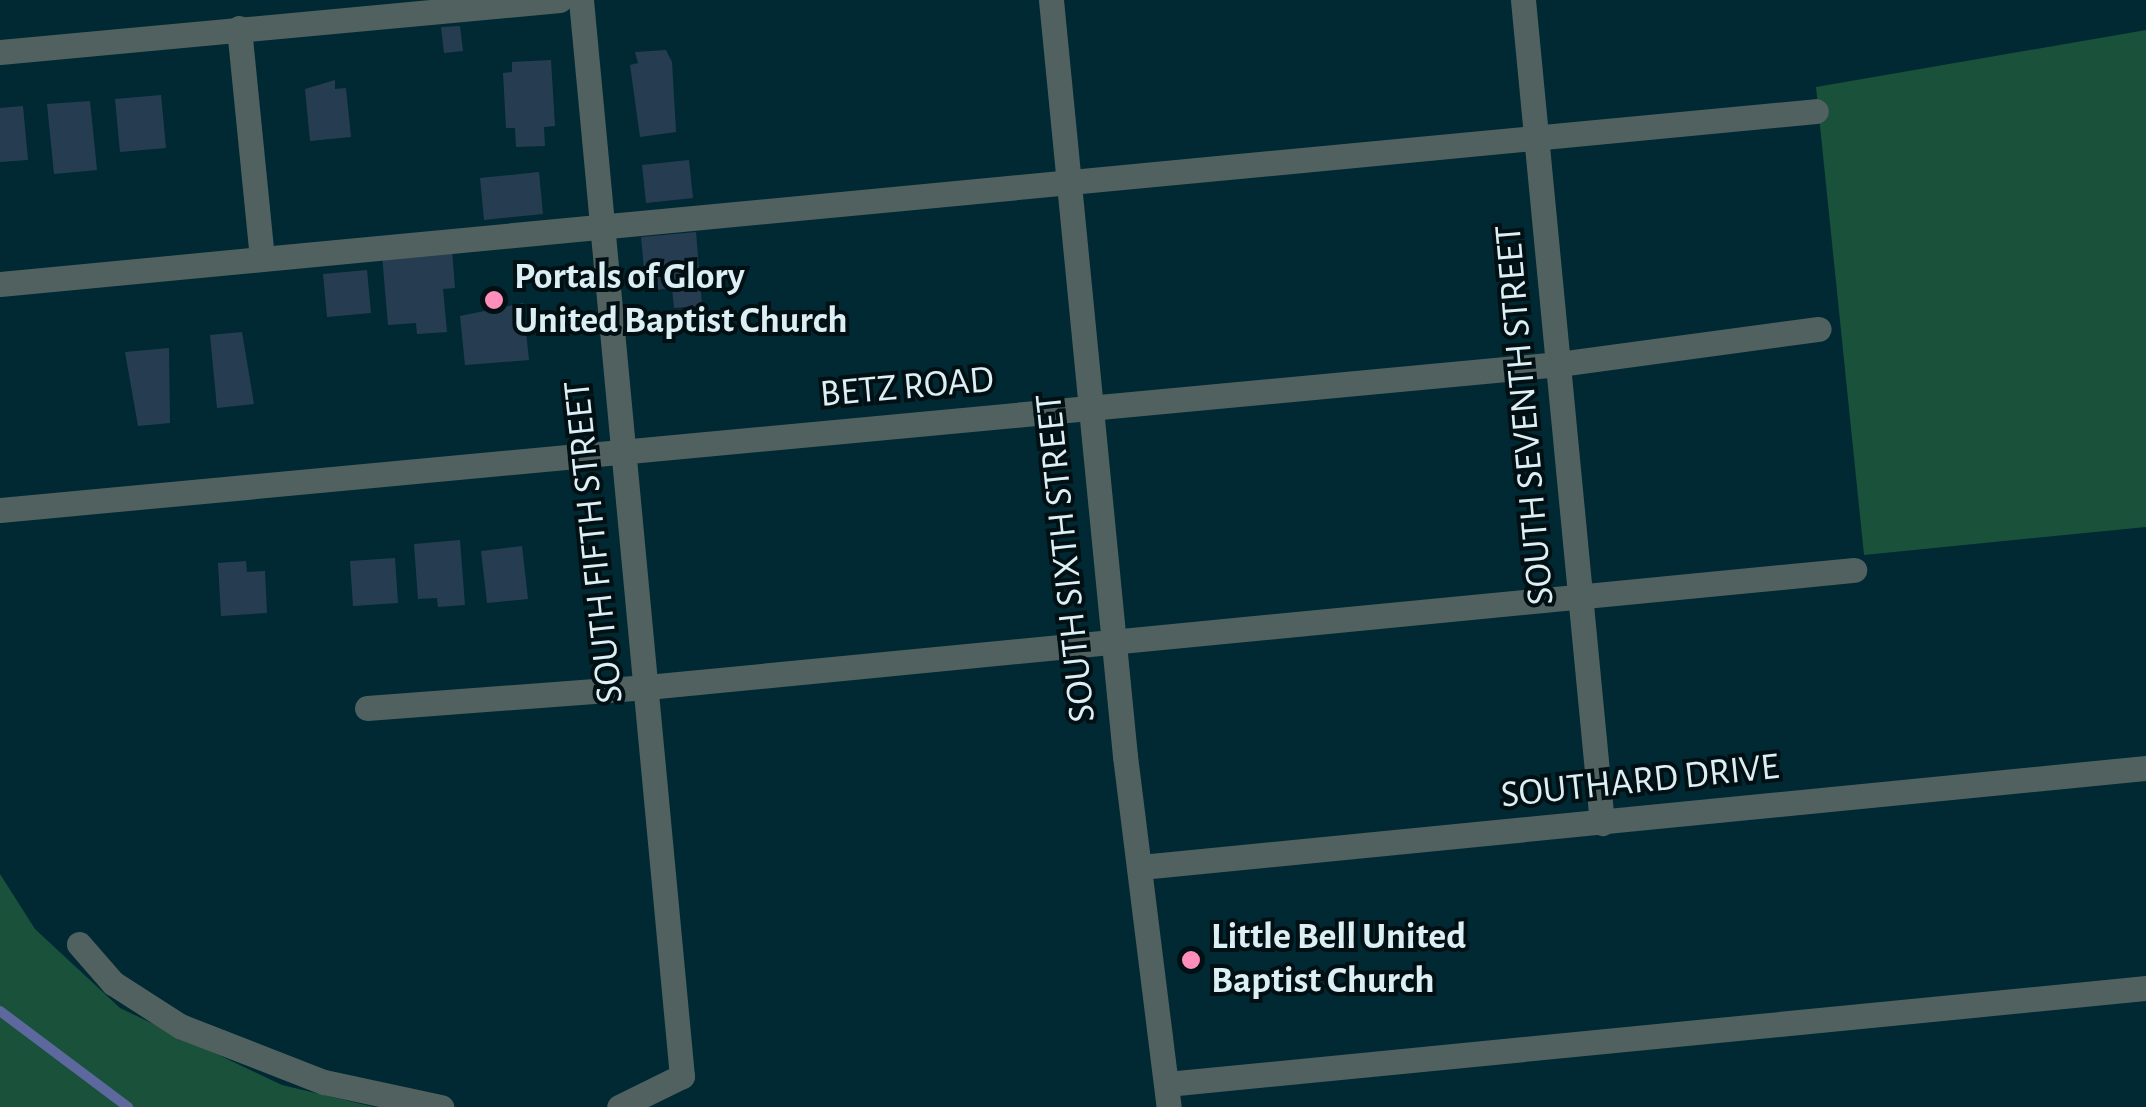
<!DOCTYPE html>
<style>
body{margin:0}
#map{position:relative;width:2146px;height:1107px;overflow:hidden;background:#012933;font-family:"Alegreya Sans",sans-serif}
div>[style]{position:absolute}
.green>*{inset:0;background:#19513a}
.stream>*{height:10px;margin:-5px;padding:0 5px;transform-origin:5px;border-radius:5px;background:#5d699e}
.building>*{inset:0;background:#263d51}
.minor>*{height:25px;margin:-12.5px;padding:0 12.5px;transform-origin:12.5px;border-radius:12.5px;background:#50615f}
.dots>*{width:28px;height:28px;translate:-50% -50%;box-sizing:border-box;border:5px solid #021014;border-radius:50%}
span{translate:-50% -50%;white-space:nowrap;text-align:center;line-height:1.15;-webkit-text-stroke:8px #021014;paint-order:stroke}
.poi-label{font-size:38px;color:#dbeff5;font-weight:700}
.left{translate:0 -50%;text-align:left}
.street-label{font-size:38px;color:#dbeff5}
</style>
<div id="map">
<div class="green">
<i style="clip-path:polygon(2146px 30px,2146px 527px,1864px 555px,1816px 87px)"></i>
<i style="clip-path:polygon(0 874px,35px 929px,120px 1008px,282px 1085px,374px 1107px,0 1107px)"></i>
</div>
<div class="stream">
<i style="left:0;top:1011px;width:160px;rotate:36.9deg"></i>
</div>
<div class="building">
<i style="clip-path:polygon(460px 26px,463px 51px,444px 53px,441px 27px)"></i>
<i style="clip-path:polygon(666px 50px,672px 62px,676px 132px,640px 137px,630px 65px,638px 63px,635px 52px)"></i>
<i style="clip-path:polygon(551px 60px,555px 126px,544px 127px,545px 146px,516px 147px,515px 128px,506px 128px,503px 73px,512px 72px,512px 62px)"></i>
<i style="clip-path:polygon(335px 80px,335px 89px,346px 88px,351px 137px,310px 141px,305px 89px)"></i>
<i style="clip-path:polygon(161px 95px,166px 148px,120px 152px,115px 99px)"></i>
<i style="clip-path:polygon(90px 101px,97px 170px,54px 174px,47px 104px)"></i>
<i style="clip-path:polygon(23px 106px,28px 160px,0 162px,0 108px)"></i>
<i style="clip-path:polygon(689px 160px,693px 198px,646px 203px,642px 165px)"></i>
<i style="clip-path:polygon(539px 172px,543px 214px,484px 220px,480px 178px)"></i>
<i style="clip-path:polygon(696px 232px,702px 306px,674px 308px,672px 288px,655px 290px,654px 268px,644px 269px,641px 237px)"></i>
<i style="clip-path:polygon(452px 249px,455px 288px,443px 289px,447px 332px,417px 334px,416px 323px,388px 325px,382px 255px)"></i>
<i style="clip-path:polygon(367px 270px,371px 313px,327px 317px,323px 274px)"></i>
<i style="clip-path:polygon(523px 303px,529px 360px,465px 365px,460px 316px)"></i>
<i style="clip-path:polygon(242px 332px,254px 404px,217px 408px,210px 335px)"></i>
<i style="clip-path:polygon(169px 348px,170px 423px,138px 426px,125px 352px)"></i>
<i style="clip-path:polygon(460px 540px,465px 605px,438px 607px,437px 598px,418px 599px,414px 544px)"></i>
<i style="clip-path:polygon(522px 546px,528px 599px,487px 603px,481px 551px)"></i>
<i style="clip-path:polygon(395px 558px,398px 603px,353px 606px,350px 561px)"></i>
<i style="clip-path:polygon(246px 561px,247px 572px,265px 571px,267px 613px,221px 616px,218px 563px)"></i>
</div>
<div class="minor">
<i style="left:581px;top:0;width:1081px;rotate:84.64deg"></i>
<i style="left:682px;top:1076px;width:70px;rotate:153.8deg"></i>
<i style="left:1051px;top:0;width:760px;rotate:84.41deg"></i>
<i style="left:1125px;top:756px;width:354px;rotate:82.9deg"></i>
<i style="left:1523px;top:0;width:827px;rotate:84.52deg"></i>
<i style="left:239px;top:28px;width:231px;rotate:84.3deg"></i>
<i style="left:0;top:52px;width:562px;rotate:-5.31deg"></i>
<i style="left:0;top:284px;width:1824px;rotate:-5.44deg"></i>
<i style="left:0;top:510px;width:1566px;rotate:-5.35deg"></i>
<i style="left:1559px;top:364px;width:262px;rotate:-7.7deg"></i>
<i style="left:367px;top:708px;width:281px;rotate:-4.3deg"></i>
<i style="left:647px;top:687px;width:1213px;rotate:-5.54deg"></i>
<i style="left:1141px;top:867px;width:1010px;rotate:-5.63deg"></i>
<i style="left:79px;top:944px;width:52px;rotate:48.9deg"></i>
<i style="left:113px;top:983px;width:80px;rotate:32.7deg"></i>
<i style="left:180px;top:1026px;width:155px;rotate:21.3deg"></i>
<i style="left:324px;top:1082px;width:120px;rotate:12.1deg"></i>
<i style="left:1167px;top:1084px;width:984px;rotate:-5.6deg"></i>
</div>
<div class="dots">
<i style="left:494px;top:300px;background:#ff8eba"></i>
<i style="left:1191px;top:960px;background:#ff8eba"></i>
</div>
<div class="poi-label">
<span class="left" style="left:514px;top:300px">Portals of Glory<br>United Baptist Church</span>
<span class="left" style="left:1211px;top:960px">Little Bell United<br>Baptist Church</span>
</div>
<div class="street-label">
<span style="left:907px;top:388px;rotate:-5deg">BETZ ROAD</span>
<span style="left:1526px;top:415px;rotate:-95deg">SOUTH SEVENTH STREET</span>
<span style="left:595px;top:542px;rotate:-96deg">SOUTH FIFTH STREET</span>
<span style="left:1067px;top:558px;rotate:-96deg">SOUTH SIXTH STREET</span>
<span style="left:1640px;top:782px;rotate:-6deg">SOUTHARD DRIVE</span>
</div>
</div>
